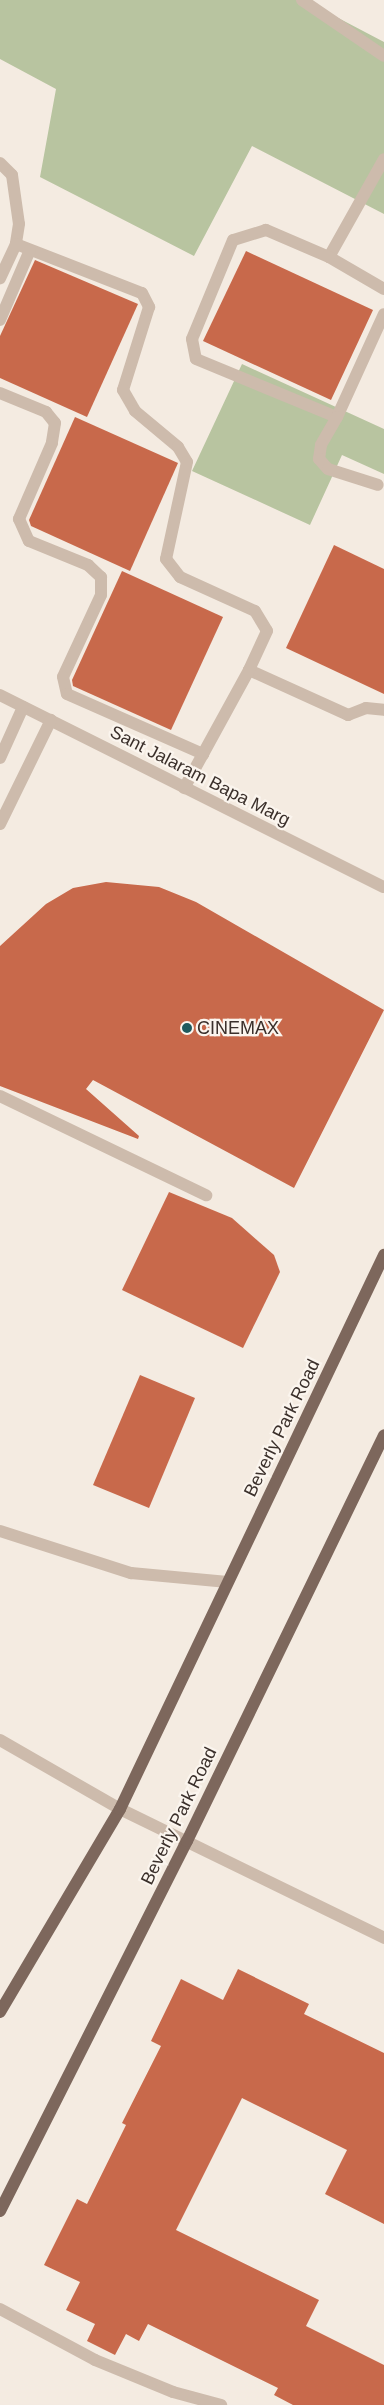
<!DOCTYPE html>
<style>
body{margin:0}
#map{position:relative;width:384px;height:2405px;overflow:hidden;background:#f4ebe1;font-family:Helvetica,sans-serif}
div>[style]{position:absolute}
.green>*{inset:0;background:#b8c4a0}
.building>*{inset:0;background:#c8694b}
.minor>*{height:12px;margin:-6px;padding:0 6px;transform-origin:6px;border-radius:6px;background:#cdbbac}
.major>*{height:12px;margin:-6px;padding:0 6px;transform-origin:6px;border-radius:6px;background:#7d675c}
.dots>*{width:14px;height:14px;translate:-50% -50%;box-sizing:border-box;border:2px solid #fbf5ee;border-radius:50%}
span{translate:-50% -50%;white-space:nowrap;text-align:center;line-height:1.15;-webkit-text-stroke:4.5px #fbf5ee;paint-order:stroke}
.street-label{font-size:18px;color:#3b302b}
.poi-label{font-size:18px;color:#3b302b}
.left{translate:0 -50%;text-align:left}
</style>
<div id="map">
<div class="green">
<i style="clip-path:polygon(0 0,304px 0,384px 42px,384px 214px,252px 146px,194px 256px,40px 177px,56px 89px,0 59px)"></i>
<i style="clip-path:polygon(242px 364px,384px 429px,384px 474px,342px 455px,310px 525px,192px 471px)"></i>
</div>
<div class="building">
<i style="clip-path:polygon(246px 251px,373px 310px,331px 400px,203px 341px)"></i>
<i style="clip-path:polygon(35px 260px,138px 304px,87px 417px,0 378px,0 336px)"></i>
<i style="clip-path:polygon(75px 417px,178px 463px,130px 571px,31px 526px,29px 520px)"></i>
<i style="clip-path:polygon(334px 545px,384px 569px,384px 694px,286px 648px)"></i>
<i style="clip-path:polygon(122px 571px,223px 617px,171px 730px,73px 686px,72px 680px)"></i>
<i style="clip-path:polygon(106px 882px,159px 887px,196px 902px,384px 1010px,294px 1188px,93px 1080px,86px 1089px,139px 1136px,138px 1139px,0 1086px,0 946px,46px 904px,73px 888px)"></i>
<i style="clip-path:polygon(169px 1192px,232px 1218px,274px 1255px,280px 1272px,243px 1348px,122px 1290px)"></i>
<i style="clip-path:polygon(140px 1375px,195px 1398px,149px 1508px,93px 1485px)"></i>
<i style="clip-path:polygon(238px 1969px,309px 2004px,304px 2014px,384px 2053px,384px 2224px,325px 2194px,347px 2150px,242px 2098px,176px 2230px,319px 2300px,306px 2326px,384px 2365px,384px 2405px,293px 2405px,274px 2395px,278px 2388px,148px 2324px,139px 2341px,126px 2334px,115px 2355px,87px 2341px,95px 2324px,66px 2310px,80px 2282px,44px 2265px,77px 2199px,87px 2204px,126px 2125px,122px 2123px,161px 2046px,151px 2041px,181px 1979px,223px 2000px)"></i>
</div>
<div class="minor">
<i style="left:302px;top:0;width:99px;rotate:34.3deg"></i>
<i style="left:0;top:163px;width:17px;rotate:45deg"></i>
<i style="left:12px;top:175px;width:49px;rotate:81.9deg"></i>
<i style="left:19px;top:224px;width:20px;rotate:99deg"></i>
<i style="left:16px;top:244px;width:38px;rotate:115deg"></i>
<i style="left:16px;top:244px;width:135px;rotate:21.3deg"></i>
<i style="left:142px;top:293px;width:16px;rotate:63deg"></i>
<i style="left:149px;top:307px;width:87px;rotate:107.4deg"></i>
<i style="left:123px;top:390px;width:24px;rotate:60deg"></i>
<i style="left:135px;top:411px;width:56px;rotate:39.9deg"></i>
<i style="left:178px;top:447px;width:17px;rotate:59deg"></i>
<i style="left:187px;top:462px;width:99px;rotate:102.2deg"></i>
<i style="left:166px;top:559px;width:23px;rotate:52deg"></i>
<i style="left:180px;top:577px;width:82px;rotate:24.4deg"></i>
<i style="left:255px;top:611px;width:23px;rotate:59deg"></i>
<i style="left:267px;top:631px;width:43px;rotate:114.8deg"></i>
<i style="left:249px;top:670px;width:109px;rotate:24.4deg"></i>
<i style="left:348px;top:715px;width:19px;rotate:-21deg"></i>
<i style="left:366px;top:708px;width:18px;rotate:6deg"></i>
<i style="left:329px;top:257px;width:112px;rotate:-60.7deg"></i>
<i style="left:384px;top:289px;width:64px;rotate:-149.8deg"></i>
<i style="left:329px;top:257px;width:69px;rotate:-156.8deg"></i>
<i style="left:266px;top:230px;width:34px;rotate:163deg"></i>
<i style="left:233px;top:240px;width:107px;rotate:112.5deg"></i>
<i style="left:192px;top:339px;width:20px;rotate:79deg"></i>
<i style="left:196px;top:359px;width:152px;rotate:22.4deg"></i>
<i style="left:337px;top:417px;width:113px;rotate:-65.5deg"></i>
<i style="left:0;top:320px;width:76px;rotate:-66.8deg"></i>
<i style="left:0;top:393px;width:50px;rotate:22.4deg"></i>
<i style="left:46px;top:412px;width:14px;rotate:51deg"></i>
<i style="left:55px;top:423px;width:20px;rotate:99deg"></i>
<i style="left:52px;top:443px;width:83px;rotate:113.5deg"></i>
<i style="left:19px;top:519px;width:24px;rotate:66deg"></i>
<i style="left:29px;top:541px;width:64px;rotate:22.1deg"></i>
<i style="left:88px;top:565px;width:18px;rotate:43deg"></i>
<i style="left:101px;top:577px;width:18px;rotate:90deg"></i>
<i style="left:101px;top:595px;width:90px;rotate:114.9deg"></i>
<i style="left:63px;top:677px;width:17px;rotate:77deg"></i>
<i style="left:67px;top:694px;width:149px;rotate:23.8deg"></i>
<i style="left:203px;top:754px;width:39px;rotate:119deg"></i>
<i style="left:337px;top:417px;width:32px;rotate:120deg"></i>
<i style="left:321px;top:445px;width:14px;rotate:98deg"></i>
<i style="left:319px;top:459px;width:13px;rotate:48deg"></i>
<i style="left:328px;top:469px;width:52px;rotate:17.7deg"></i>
<i style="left:0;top:695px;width:429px;rotate:26.6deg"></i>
<i style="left:203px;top:754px;width:96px;rotate:-61.3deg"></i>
<i style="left:0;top:758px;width:56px;rotate:-65.7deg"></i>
<i style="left:0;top:824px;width:116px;rotate:-63.9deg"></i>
<i style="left:0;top:1096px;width:229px;rotate:25.7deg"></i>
<i style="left:0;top:1531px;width:138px;rotate:17.8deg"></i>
<i style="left:131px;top:1573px;width:97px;rotate:5.3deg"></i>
<i style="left:0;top:1740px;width:138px;rotate:29.9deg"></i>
<i style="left:120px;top:1809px;width:294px;rotate:26deg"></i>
<i style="left:0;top:2309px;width:108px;rotate:28.2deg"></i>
<i style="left:95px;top:2360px;width:84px;rotate:22.3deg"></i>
<i style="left:173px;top:2392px;width:50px;rotate:15.2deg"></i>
</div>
<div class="major">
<i style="left:0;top:2012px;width:236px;rotate:-59.4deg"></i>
<i style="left:120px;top:1809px;width:614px;rotate:-64.52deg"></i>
<i style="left:0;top:2211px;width:415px;rotate:-63.2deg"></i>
<i style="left:187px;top:1841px;width:451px;rotate:-64.1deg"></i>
</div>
<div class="dots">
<i style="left:187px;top:1028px;background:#1f5a5e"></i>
</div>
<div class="street-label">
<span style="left:200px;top:776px;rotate:27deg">Sant Jalaram Bapa Marg</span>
<span style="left:282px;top:1428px;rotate:-64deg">Beverly Park Road</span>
<span style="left:179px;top:1816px;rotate:-64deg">Beverly Park Road</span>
</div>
<div class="poi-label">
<span class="left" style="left:197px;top:1028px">CINEMAX</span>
</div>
</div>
